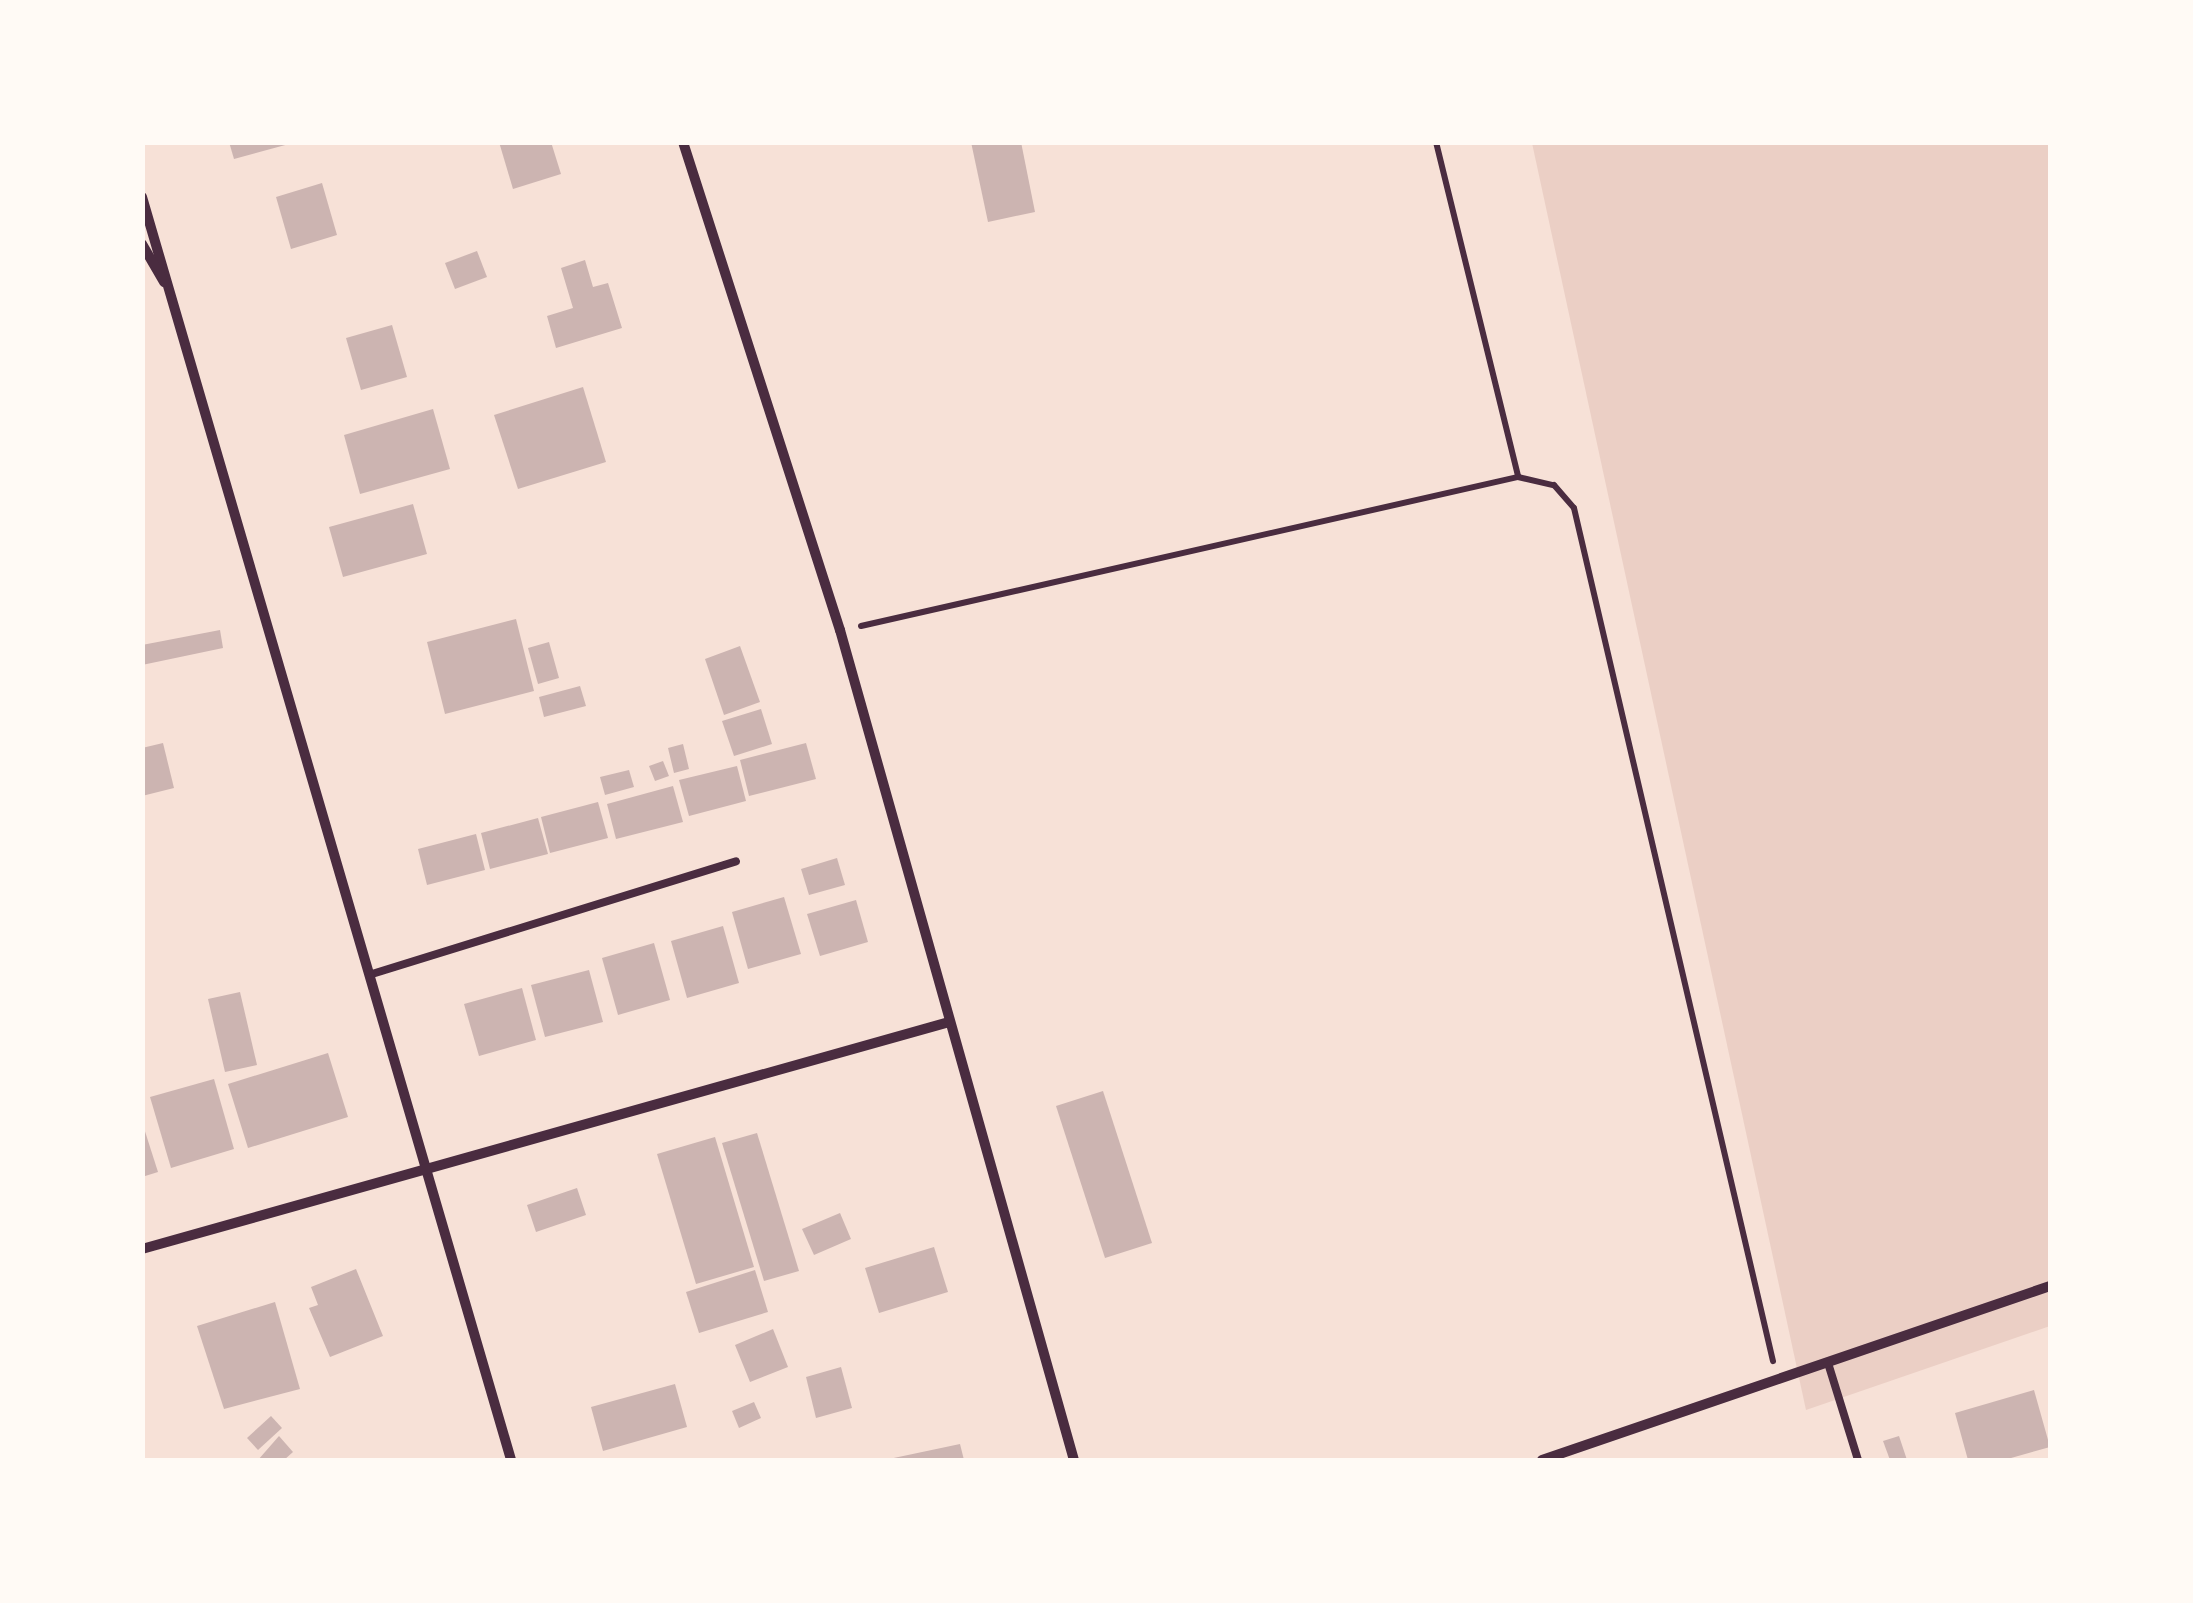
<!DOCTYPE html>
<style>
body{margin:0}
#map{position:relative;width:2193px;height:1603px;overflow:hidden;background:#f7e1d7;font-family:Jost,sans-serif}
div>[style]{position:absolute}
.green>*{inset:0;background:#ebcfc5}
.building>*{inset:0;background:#ccb4b1}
.path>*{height:6px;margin:-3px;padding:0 3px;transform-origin:3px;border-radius:3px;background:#4a2c40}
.service>*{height:8px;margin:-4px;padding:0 4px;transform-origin:4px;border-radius:4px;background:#4a2c40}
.minor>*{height:10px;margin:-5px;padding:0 5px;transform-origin:5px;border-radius:5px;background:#4a2c40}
span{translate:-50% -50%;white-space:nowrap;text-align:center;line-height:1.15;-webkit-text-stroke:10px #fffaf5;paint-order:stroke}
.frame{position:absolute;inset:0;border:145px solid #fffaf5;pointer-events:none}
</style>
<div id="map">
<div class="green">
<i style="clip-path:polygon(1532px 143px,2050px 143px,2050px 1326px,1806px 1410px)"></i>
</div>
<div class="building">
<i style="clip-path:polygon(229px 142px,289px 142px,289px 144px,234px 159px)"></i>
<i style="clip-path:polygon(499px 142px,551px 142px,561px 174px,513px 189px)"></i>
<i style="clip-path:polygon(971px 142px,1021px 142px,1035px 212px,988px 222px)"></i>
<i style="clip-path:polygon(322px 183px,337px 235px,291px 249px,276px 197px)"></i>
<i style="clip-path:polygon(477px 251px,487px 277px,455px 289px,445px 263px)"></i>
<i style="clip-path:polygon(585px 260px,593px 287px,608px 283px,622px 328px,556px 348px,547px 316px,573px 308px,561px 268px)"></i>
<i style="clip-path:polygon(392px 325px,407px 377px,361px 390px,346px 338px)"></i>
<i style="clip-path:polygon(583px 387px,606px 462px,518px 489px,494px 415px)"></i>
<i style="clip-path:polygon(433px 409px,450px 469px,360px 494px,344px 435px)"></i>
<i style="clip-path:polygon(413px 504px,427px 554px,343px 577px,329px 527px)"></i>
<i style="clip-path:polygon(516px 619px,534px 691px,445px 714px,427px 642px)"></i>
<i style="clip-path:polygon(220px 630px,223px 648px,142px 665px,142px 645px)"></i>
<i style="clip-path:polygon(549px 642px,559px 678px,538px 684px,528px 648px)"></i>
<i style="clip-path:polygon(740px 646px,760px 702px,724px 715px,705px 659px)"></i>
<i style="clip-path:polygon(580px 686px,586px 706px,544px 717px,539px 697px)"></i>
<i style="clip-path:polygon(761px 709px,772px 744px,734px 756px,722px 721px)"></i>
<i style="clip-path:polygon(163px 743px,174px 788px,142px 796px,142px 748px)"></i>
<i style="clip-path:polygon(806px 743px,816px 779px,749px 796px,740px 760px)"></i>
<i style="clip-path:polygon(683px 744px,689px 769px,674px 773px,668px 748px)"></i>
<i style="clip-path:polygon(663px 761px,669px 776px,655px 781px,649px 766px)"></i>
<i style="clip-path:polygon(737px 766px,746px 801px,689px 816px,679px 780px)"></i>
<i style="clip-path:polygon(629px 770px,634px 787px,605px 795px,600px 777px)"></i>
<i style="clip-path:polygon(673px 786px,683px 822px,616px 839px,607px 804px)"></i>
<i style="clip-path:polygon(598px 802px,608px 838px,550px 853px,541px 817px)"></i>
<i style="clip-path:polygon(538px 818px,548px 854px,490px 869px,481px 833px)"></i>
<i style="clip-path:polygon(476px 834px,485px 870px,427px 885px,418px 849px)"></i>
<i style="clip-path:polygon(837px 858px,845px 885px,809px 895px,801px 869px)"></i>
<i style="clip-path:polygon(784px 897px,801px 954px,748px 969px,732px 912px)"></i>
<i style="clip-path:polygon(856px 900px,868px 942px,820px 956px,807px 914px)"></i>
<i style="clip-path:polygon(723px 926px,739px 983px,687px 998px,671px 941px)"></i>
<i style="clip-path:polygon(654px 943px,670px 1000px,618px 1015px,602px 958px)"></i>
<i style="clip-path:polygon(589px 970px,603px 1022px,545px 1037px,531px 985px)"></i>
<i style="clip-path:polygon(522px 988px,536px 1040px,479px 1056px,464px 1004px)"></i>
<i style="clip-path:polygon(240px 992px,257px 1065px,225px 1072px,208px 999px)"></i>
<i style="clip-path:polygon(328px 1053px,348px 1117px,248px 1148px,228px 1084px)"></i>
<i style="clip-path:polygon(214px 1079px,234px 1149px,171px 1168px,150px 1097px)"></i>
<i style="clip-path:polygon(1103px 1091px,1152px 1243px,1105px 1258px,1056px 1106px)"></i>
<i style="clip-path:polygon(142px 1122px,158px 1172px,142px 1177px)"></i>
<i style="clip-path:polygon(757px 1133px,799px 1271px,764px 1281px,722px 1143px)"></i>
<i style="clip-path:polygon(715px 1137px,754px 1267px,696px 1284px,657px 1154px)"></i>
<i style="clip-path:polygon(577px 1188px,586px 1215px,536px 1232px,527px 1205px)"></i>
<i style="clip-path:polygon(840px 1213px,851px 1239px,814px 1255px,802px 1229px)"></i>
<i style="clip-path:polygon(934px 1247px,948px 1292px,879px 1313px,865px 1268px)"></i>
<i style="clip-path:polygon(356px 1269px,383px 1336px,330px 1357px,309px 1308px,318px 1305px,311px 1287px)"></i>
<i style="clip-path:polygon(755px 1270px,768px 1312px,699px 1333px,686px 1292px)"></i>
<i style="clip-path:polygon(275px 1302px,300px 1389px,224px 1409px,197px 1326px)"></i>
<i style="clip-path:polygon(773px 1329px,788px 1367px,750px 1382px,735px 1345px)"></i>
<i style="clip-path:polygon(841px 1367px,852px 1408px,816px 1418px,806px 1377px)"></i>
<i style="clip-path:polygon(675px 1384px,687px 1427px,603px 1451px,591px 1407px)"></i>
<i style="clip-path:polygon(2034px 1390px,2050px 1447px,2004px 1460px,1968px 1460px,1955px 1413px)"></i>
<i style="clip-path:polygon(754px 1402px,761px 1418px,739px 1428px,732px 1411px)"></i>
<i style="clip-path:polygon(271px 1416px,282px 1428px,258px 1450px,247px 1438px)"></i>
<i style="clip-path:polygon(279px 1436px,293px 1452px,284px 1460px,258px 1460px)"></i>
<i style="clip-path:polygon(1899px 1436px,1907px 1460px,1890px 1460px,1883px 1441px)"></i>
<i style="clip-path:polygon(960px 1444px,964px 1460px,889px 1460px,889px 1459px)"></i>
</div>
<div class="path">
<i style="left:1436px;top:142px;width:344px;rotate:76.2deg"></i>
<i style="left:861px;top:626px;width:674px;rotate:-12.78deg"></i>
<i style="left:1518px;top:477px;width:37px;rotate:13deg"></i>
<i style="left:1554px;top:485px;width:30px;rotate:49deg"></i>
<i style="left:1574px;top:508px;width:876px;rotate:76.87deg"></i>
</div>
<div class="service">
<i style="left:372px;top:974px;width:381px;rotate:-17.2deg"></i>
<i style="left:1828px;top:1363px;width:102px;rotate:72.8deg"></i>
</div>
<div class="minor">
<i style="left:683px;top:142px;width:513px;rotate:72.17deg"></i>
<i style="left:840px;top:630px;width:862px;rotate:74.26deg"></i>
<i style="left:142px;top:197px;width:1316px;rotate:73.71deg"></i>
<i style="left:142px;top:244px;width:44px;rotate:59.9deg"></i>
<i style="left:142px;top:1249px;width:838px;rotate:-15.71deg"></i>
<i style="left:1542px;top:1460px;width:537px;rotate:-18.91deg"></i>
</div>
<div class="frame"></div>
</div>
